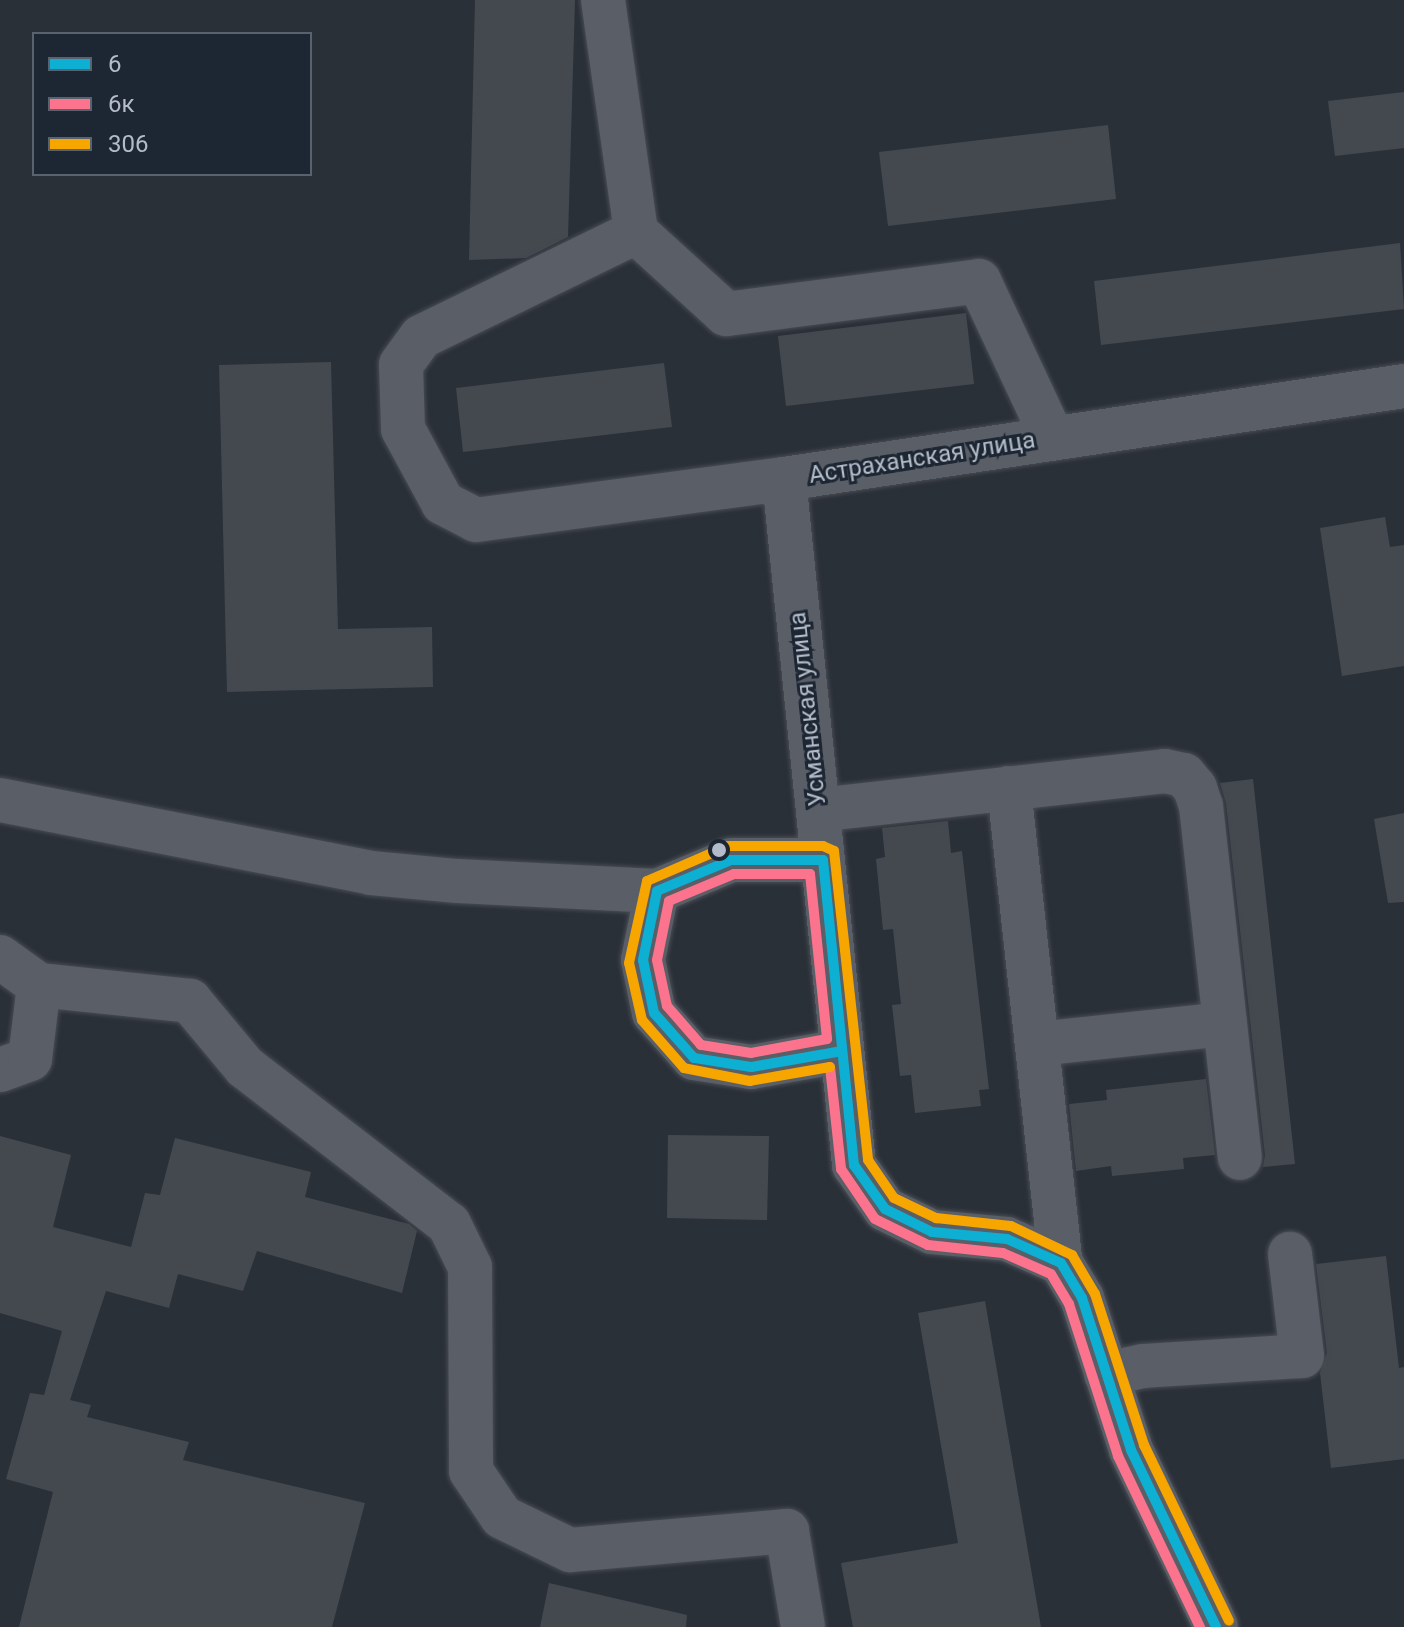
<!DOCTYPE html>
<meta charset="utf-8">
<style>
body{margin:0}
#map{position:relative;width:1404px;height:1627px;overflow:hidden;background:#2a3038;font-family:Roboto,sans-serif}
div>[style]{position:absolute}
.building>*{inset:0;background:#444950}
.roads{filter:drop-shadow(0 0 2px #484c53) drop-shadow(0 0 2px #484c53)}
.minor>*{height:44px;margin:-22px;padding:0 22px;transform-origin:22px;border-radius:22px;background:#5a5e66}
.bus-1>*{height:10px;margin:-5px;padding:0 5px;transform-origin:5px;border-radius:5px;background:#0dafd3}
.bus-2>*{height:10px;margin:-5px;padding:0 5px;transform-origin:5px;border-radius:5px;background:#fc738d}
.bus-3>*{height:10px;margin:-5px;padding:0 5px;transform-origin:5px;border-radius:5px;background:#f7a600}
.dots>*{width:22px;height:22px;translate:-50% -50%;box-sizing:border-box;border:4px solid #1d2633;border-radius:50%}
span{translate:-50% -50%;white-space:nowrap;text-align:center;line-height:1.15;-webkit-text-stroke:6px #1d2633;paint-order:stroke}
.street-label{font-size:24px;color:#b4bcc9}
.legend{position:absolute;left:32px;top:32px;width:280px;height:144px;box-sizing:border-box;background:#1d2633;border:2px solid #59626f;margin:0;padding:10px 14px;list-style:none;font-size:24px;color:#b4bcc9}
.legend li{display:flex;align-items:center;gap:16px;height:40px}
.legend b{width:40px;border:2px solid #59626f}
</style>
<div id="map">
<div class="building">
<i style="clip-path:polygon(475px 0,575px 0,568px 237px,526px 258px,469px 260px)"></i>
<i style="clip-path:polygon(1404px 92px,1404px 148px,1335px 156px,1328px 101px)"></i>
<i style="clip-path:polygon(1108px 125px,1116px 199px,888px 226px,879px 152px)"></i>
<i style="clip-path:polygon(1400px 243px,1404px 309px,1101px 345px,1094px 281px)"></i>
<i style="clip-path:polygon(966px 313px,974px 384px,786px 406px,778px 336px)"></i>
<i style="clip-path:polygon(331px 362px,338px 629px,432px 627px,433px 687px,227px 692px,219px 365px)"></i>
<i style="clip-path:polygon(664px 363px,672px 427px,463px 452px,456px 388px)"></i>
<i style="clip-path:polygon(1385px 517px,1390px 547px,1404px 545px,1404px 666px,1342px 676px,1320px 528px)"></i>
<i style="clip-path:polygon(1253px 779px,1295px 1164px,1263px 1167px,1265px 1155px,1226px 803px,1220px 783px)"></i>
<i style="clip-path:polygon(1404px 813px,1404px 902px,1388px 903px,1374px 819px)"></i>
<i style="clip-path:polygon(948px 821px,951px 853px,962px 851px,989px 1089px,979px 1090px,981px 1106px,915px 1113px,911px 1075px,900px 1076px,892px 1005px,901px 1004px,893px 929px,883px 930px,876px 859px,885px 857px,882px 828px)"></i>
<i style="clip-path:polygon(1206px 1079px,1215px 1155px,1183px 1158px,1184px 1169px,1112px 1176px,1111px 1166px,1076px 1171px,1069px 1104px,1107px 1100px,1106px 1090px)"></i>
<i style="clip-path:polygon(668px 1135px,769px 1136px,767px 1220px,667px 1218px)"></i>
<i style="clip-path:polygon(0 1136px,71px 1155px,53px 1227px,131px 1247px,145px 1193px,160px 1195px,175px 1138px,311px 1172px,305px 1197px,409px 1224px,417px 1231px,402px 1293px,257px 1251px,243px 1291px,178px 1274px,169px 1308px,106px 1291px,70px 1400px,91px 1405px,87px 1417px,189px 1442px,183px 1460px,365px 1503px,332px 1627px,19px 1627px,53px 1492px,6px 1479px,30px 1393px,44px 1395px,62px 1331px,0 1313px)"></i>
<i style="clip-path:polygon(1386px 1256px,1399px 1368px,1404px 1367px,1404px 1459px,1331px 1468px,1320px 1373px,1327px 1353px,1316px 1264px)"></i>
<i style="clip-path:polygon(985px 1301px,1041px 1627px,853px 1627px,841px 1563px,958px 1543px,918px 1313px)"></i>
<i style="clip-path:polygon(549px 1583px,687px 1615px,686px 1627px,540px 1627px)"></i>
</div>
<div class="roads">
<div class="minor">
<i style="left:603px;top:0;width:234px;rotate:81.9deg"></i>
<i style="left:636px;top:232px;width:239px;rotate:154deg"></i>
<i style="left:421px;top:337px;width:34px;rotate:126deg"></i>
<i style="left:401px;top:365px;width:64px;rotate:88.2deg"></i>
<i style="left:403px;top:429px;width:84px;rotate:61.6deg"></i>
<i style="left:443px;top:503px;width:37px;rotate:27deg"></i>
<i style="left:476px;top:520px;width:311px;rotate:-7.6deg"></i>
<i style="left:784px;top:479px;width:627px;rotate:-8.53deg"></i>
<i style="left:636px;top:232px;width:122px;rotate:42.3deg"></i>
<i style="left:726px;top:314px;width:255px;rotate:-7.4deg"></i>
<i style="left:979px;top:281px;width:174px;rotate:64.9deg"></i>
<i style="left:784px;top:479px;width:690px;rotate:84.17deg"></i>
<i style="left:854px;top:1165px;width:54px;rotate:54.8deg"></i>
<i style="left:885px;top:1209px;width:52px;rotate:26.1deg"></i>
<i style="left:932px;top:1232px;width:75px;rotate:5.3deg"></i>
<i style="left:1007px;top:1239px;width:59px;rotate:24deg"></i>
<i style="left:1061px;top:1263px;width:41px;rotate:59deg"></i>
<i style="left:1082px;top:1298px;width:160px;rotate:72.1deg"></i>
<i style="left:1131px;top:1450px;width:196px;rotate:64.3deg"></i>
<i style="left:1009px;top:788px;width:478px;rotate:83.8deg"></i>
<i style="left:0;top:800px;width:378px;rotate:11.1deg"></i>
<i style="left:371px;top:873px;width:87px;rotate:5.3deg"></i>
<i style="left:458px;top:881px;width:199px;rotate:2.9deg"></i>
<i style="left:657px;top:891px;width:80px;rotate:-22.7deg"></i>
<i style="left:731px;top:860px;width:92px"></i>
<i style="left:818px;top:810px;width:349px;rotate:-6.4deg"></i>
<i style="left:1165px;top:771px;width:19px;rotate:12deg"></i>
<i style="left:1184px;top:775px;width:17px;rotate:50deg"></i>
<i style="left:1195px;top:788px;width:19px;rotate:72deg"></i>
<i style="left:1201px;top:806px;width:354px;rotate:83.7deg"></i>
<i style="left:657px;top:891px;width:70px;rotate:101.5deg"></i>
<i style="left:643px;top:960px;width:54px;rotate:78.3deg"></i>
<i style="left:654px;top:1013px;width:60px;rotate:48.4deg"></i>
<i style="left:694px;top:1058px;width:58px;rotate:9deg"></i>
<i style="left:751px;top:1067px;width:92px;rotate:-10deg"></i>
<i style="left:0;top:957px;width:48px;rotate:35.7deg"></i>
<i style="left:39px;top:985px;width:152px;rotate:6deg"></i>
<i style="left:190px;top:1001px;width:86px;rotate:50.2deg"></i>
<i style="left:245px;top:1067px;width:257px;rotate:37.6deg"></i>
<i style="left:449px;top:1224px;width:48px;rotate:64deg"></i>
<i style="left:470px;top:1267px;width:204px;rotate:89.7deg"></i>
<i style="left:471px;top:1471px;width:55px;rotate:56deg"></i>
<i style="left:502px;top:1517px;width:76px;rotate:25.9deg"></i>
<i style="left:570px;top:1550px;width:218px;rotate:-5deg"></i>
<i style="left:787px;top:1531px;width:97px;rotate:80.5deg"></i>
<i style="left:1037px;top:1044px;width:189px;rotate:-6.1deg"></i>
<i style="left:0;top:1070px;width:32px;rotate:-20deg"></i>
<i style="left:30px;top:1059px;width:75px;rotate:-83.1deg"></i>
<i style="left:1106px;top:1374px;width:38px;rotate:-12deg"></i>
<i style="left:1143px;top:1366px;width:159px;rotate:-3.6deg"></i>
<i style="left:1302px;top:1356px;width:103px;rotate:-96.7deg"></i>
</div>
</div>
<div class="bus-1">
<i style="left:842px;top:1051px;width:92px;rotate:170deg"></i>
<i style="left:751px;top:1067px;width:58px;rotate:-171deg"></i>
<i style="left:694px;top:1058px;width:60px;rotate:-131.6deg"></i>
<i style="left:654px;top:1013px;width:54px;rotate:-101.7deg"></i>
<i style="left:643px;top:960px;width:70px;rotate:-78.5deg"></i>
<i style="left:657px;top:891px;width:80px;rotate:-22.7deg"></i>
<i style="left:731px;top:860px;width:92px"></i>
<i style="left:823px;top:860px;width:307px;rotate:84.2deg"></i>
<i style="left:854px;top:1165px;width:54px;rotate:54.8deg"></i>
<i style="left:885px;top:1209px;width:52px;rotate:26.1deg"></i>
<i style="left:932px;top:1232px;width:75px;rotate:5.3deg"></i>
<i style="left:1007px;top:1239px;width:59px;rotate:24deg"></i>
<i style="left:1061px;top:1263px;width:41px;rotate:59deg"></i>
<i style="left:1082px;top:1298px;width:160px;rotate:72.1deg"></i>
<i style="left:1131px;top:1450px;width:196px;rotate:64.3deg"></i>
</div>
<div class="bus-2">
<i style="left:734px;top:874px;width:76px"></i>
<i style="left:810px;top:874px;width:166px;rotate:84.1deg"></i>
<i style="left:827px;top:1039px;width:77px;rotate:169.6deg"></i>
<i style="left:751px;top:1053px;width:51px;rotate:-170.9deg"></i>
<i style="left:701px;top:1045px;width:52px;rotate:-131.1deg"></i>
<i style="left:667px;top:1006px;width:47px;rotate:-102.3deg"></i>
<i style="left:657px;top:960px;width:60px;rotate:-78.5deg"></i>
<i style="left:669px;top:901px;width:70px;rotate:-22.6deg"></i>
<i style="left:830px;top:1067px;width:103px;rotate:83.8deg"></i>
<i style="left:841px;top:1169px;width:60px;rotate:55.8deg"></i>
<i style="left:875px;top:1219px;width:59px;rotate:26.1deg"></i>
<i style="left:928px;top:1245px;width:75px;rotate:6.1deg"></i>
<i style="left:1003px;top:1253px;width:52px;rotate:23.6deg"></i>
<i style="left:1051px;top:1274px;width:35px;rotate:59deg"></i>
<i style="left:1069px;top:1304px;width:160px;rotate:72.1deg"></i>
<i style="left:1118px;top:1456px;width:190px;rotate:64.4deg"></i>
</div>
<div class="bus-3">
<i style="left:830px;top:1067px;width:81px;rotate:170.1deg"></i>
<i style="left:750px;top:1081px;width:67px;rotate:-168.9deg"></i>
<i style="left:684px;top:1068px;width:64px;rotate:-131.2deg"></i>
<i style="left:642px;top:1020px;width:58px;rotate:-102.8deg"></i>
<i style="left:629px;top:963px;width:84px;rotate:-77.6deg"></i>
<i style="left:647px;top:881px;width:88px;rotate:-23.4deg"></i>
<i style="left:728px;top:846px;width:95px"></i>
<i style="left:823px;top:846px;width:12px;rotate:24deg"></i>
<i style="left:834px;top:851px;width:311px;rotate:83.7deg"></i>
<i style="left:868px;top:1160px;width:46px;rotate:55.6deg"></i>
<i style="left:894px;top:1198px;width:47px;rotate:25.5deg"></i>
<i style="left:936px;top:1218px;width:75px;rotate:6.1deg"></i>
<i style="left:1011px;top:1226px;width:68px;rotate:25.4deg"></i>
<i style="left:1072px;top:1255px;width:45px;rotate:59.5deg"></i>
<i style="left:1095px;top:1294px;width:159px;rotate:72deg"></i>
<i style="left:1144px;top:1445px;width:195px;rotate:64.2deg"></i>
</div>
<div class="dots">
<i style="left:719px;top:850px;background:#b4bcc9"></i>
</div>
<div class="street-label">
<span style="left:922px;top:458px;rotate:-9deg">Астраханская улица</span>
<span style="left:808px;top:709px;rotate:-96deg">Усманская улица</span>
</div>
<ul class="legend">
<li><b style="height:10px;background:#0dafd3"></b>6</li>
<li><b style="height:10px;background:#fc738d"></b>6к</li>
<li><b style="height:10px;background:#f7a600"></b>306</li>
</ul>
</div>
